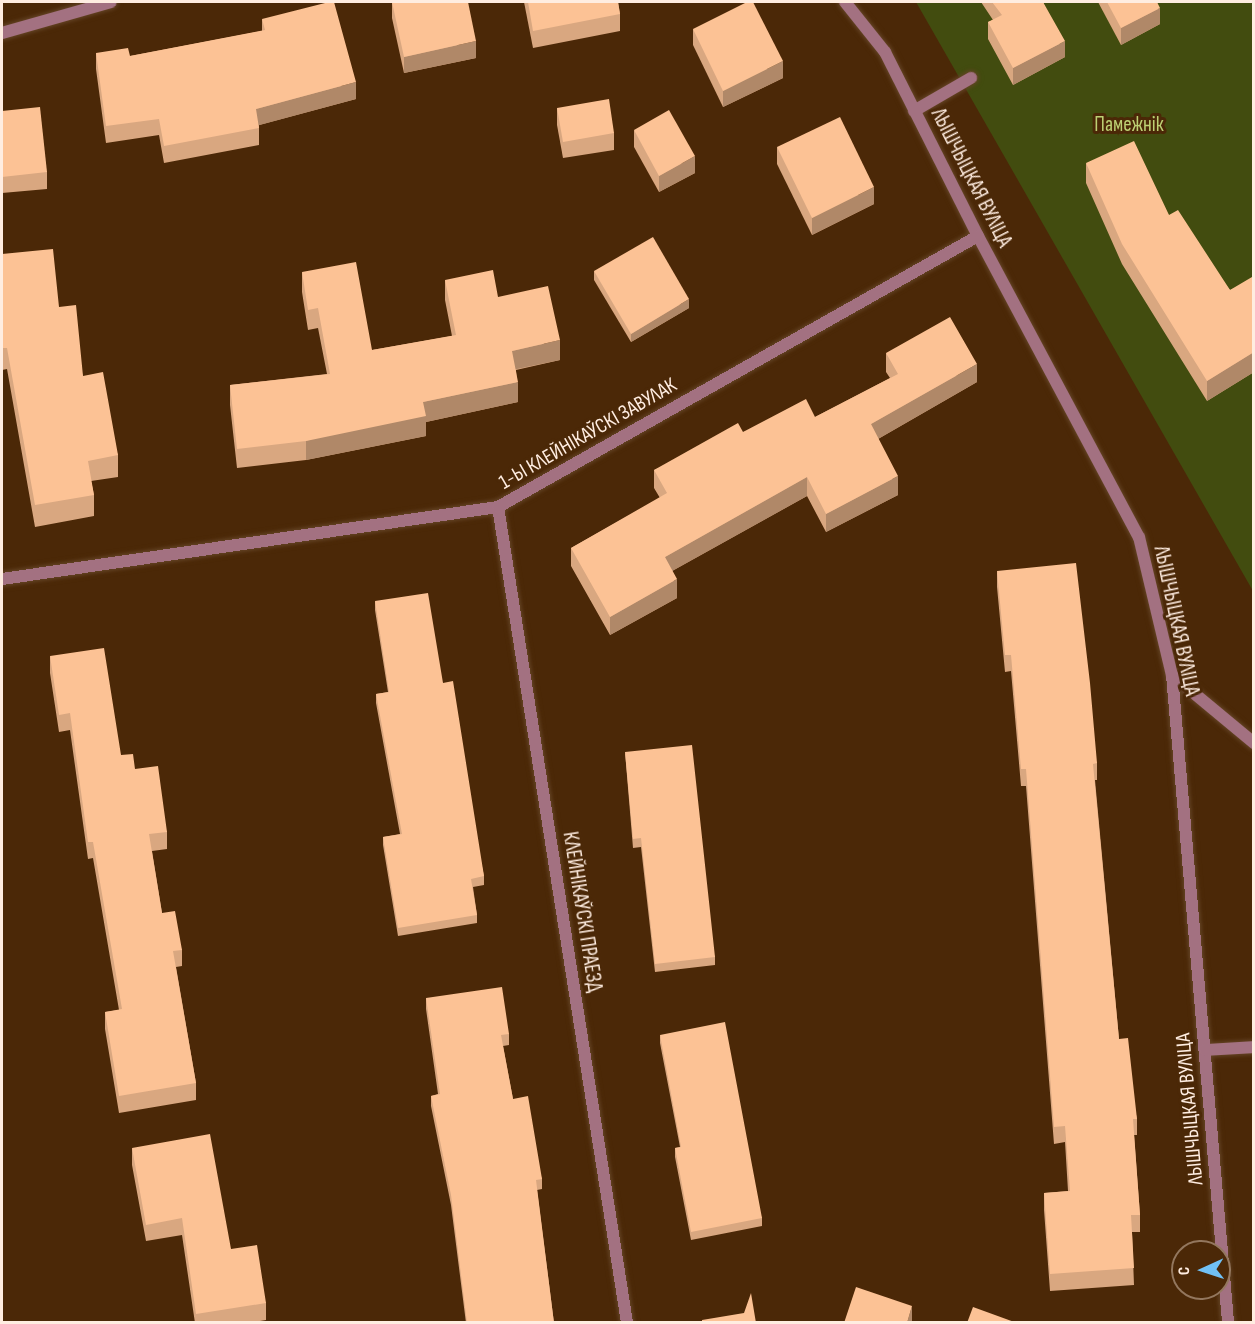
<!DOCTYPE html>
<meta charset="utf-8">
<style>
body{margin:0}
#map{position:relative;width:1255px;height:1324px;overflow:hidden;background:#4b2807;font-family:"Sofia Sans Condensed",sans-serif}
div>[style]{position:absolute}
.green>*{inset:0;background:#424c0f}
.roads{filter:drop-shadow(0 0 2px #644426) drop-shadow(0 0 2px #644426)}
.lane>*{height:12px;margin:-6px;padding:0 6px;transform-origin:6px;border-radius:6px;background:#a37181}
.street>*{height:12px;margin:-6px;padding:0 6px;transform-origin:6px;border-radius:6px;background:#a37181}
.wall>*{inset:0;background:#d9a780}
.shaded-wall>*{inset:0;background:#b08868}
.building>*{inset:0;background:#fcc295}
span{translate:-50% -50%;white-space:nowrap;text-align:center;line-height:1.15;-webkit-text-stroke:6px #4b2807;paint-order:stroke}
.park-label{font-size:21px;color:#bdd074}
.street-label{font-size:21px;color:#ffede1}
.frame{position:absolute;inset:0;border:3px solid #ffede1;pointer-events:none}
.north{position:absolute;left:1171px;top:1240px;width:60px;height:60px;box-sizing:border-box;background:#4b2807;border:2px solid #93775e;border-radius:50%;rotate:267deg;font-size:16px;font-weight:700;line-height:24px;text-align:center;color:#ffede1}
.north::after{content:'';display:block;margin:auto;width:21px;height:27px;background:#71c1f5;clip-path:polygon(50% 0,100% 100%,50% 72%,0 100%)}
</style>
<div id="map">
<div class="green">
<i style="clip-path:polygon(916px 2px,1253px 2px,1253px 591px)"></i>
</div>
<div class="roads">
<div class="lane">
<i style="left:914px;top:111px;width:66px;rotate:-30.1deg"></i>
<i style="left:1172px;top:675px;width:107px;rotate:39.7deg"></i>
</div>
<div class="street">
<i style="left:845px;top:2px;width:64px;rotate:51.3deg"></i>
<i style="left:885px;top:52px;width:206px;rotate:63.2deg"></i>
<i style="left:978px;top:236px;width:341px;rotate:61.9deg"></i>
<i style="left:1139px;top:537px;width:142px;rotate:76.6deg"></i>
<i style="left:1172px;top:675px;width:649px;rotate:85.05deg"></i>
<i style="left:2px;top:33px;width:113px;rotate:-15.9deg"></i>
<i style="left:498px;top:507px;width:825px;rotate:81.01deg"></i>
<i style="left:2px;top:579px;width:501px;rotate:-8.26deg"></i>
<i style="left:498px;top:507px;width:551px;rotate:-29.45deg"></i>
<i style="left:1205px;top:1050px;width:49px;rotate:-3.5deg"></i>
</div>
</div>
<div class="wall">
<i style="clip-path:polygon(392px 2px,476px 58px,404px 73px,392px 18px)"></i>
<i style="clip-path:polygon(524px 2px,618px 2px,620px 14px,620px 31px,533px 48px)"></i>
<i style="clip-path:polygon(981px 2px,1043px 2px,1065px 57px,1013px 85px,988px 39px,988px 22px,993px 20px)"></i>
<i style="clip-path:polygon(1098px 2px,1157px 2px,1160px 24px,1121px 45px)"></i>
<i style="clip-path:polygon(262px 19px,356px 99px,259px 125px,259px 145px,164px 163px,159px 135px,106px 143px,96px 69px,96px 53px,130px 56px,262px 31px)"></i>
<i style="clip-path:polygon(693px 29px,783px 78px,723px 107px,693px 45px)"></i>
<i style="clip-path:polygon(557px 108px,614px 133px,614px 150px,563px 158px,557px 125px)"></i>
<i style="clip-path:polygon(2px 111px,47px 172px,47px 189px,2px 193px)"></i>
<i style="clip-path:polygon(634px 130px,695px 173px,659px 192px,634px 147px)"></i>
<i style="clip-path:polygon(777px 147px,874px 204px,812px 235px,777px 164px)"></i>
<i style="clip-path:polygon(1086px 163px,1169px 215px,1230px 290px,1254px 280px,1254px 372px,1207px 401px,1122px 264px,1086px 183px)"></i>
<i style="clip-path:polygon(2px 254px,59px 307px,83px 376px,118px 455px,118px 477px,91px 481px,94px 495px,94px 516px,35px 527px,7px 369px,2px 370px)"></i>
<i style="clip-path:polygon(594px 271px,689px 308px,631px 342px,594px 280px)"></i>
<i style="clip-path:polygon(302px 272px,372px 350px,452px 336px,445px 300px,445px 280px,498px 297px,560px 360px,516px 370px,518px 402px,426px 422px,426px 436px,306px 460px,237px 468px,230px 405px,230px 385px,327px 374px,318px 328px,308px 330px,302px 292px)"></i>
<i style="clip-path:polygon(886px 353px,977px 382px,878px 439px,898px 495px,826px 532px,807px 496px,672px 571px,677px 598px,610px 635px,571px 566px,571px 548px,660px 498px,654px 488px,654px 470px,743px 432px,815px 417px,890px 378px,886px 372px)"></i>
<i style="clip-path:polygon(997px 571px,1097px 763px,1097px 780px,1095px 780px,1119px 1039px,1137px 1119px,1137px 1135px,1134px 1135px,1140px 1215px,1140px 1232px,1132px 1232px,1134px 1285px,1050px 1291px,1044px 1210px,1044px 1193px,1068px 1191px,1065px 1142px,1054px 1144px,1026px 786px,1021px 786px,1011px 671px,1005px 672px,997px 587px)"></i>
<i style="clip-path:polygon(375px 601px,443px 683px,484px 876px,484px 885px,473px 887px,477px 915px,477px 923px,398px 936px,383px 845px,383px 837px,400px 834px,376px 703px,376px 694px,388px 692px,375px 610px)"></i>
<i style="clip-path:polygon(50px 656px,121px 755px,135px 769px,167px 832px,167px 849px,152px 851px,162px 913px,182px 950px,182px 966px,176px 967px,196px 1083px,196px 1100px,119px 1113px,105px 1029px,105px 1012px,119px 1010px,93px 858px,88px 859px,70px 730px,59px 732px,50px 673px)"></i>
<i style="clip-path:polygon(625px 752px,715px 957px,715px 965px,655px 972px,641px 847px,633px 848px)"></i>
<i style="clip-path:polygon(426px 998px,509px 1034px,509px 1045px,503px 1046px,513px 1099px,542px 1179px,542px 1189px,537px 1190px,554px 1323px,466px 1323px,451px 1205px,431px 1106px,431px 1096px,438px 1094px,426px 1009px)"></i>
<i style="clip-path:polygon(660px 1035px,762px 1218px,762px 1226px,691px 1240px,675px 1157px,675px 1148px,680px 1147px,660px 1043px)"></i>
<i style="clip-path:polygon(132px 1148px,231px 1249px,266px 1303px,266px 1320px,248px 1323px,195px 1323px,182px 1235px,146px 1241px,132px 1165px)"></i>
</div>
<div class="shaded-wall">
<i style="clip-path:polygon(1160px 8px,1160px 24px,1121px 45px,1121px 28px)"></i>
<i style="clip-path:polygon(476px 41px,476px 58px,404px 73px,404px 57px)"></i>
<i style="clip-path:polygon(1065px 41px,1065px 57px,1013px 85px,1013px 68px)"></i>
<i style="clip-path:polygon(783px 61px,783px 78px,723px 107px,723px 91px)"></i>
<i style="clip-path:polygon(356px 82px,356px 99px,256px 126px,256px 109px)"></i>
<i style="clip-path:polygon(695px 156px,695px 173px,659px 192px,659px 176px)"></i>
<i style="clip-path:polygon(874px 187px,874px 204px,812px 235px,812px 218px)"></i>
<i style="clip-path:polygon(689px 299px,689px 308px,631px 342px,631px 334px)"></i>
<i style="clip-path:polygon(560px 340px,560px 360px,512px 370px,512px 351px)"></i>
<i style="clip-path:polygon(1254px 352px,1254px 372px,1207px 401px,1207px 381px)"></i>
<i style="clip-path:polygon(977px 364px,977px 382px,871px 443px,871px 424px)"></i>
<i style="clip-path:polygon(518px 382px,518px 402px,426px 422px,426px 436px,306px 460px,306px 441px,423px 402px)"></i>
<i style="clip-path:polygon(898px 476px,898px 495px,826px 532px,826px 514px)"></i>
<i style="clip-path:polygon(807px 477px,807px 496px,665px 575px,665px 557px)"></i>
<i style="clip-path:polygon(677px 579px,677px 598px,610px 635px,610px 617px)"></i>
<i style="clip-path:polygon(912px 1306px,912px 1323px,907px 1323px)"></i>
</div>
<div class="building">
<i style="clip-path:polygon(329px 2px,334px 2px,356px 82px,256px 109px,259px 128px,164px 146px,159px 119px,106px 126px,96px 53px,128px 48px,130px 56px,265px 30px,262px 19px)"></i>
<i style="clip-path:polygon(392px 2px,468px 2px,476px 41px,404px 57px)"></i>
<i style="clip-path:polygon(528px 2px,618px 2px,620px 14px,533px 31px)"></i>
<i style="clip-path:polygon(747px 2px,753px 2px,783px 61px,723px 91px,693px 29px)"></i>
<i style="clip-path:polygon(992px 2px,1043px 2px,1065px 41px,1013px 68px,988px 22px,1002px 15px)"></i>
<i style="clip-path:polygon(1107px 2px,1157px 2px,1160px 8px,1121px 28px)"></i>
<i style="clip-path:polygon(609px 99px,614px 133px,563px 142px,557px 108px)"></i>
<i style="clip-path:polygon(40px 107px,47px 172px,2px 177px,2px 111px)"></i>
<i style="clip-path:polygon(669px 110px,695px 156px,659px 176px,634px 130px)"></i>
<i style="clip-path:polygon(840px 117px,874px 187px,812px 218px,777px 147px)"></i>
<i style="clip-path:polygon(1134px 141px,1169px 215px,1178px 210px,1230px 290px,1252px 277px,1254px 280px,1254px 352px,1207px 381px,1122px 244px,1086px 163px)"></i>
<i style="clip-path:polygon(653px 237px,689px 299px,631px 334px,594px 271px)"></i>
<i style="clip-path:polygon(53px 249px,59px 307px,76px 305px,83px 376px,103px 372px,118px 455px,88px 461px,94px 495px,35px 505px,7px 348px,2px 348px,2px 254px)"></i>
<i style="clip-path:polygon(356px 262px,372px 350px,456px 335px,445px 280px,493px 270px,498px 297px,548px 286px,560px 340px,512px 351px,518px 382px,423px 402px,426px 416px,306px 441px,237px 449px,230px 385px,330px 374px,318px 308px,308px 310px,302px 272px)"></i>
<i style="clip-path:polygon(950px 317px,977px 364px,871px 424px,898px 476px,826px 514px,807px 477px,665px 557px,677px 579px,610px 617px,571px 548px,667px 493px,654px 470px,738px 423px,743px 432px,806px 399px,815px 417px,898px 374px,886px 353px)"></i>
<i style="clip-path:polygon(1076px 563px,1090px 683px,1097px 763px,1093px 764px,1119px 1039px,1128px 1038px,1137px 1119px,1133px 1119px,1140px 1215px,1131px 1215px,1134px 1268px,1050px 1274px,1044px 1193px,1070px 1191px,1065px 1126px,1054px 1127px,1026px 769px,1021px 769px,1011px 655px,1005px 655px,997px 571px)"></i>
<i style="clip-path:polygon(428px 593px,443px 683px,453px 681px,484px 876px,471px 879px,477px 915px,398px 928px,383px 837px,402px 834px,376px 694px,389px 692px,375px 601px)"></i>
<i style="clip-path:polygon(104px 648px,121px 755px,133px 754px,135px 769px,158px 766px,167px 832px,149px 834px,162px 913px,175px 911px,182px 950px,173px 951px,196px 1083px,119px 1096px,105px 1012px,122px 1009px,93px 842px,88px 842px,70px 713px,59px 715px,50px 656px)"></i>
<i style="clip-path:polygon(692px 745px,715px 957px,655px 964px,641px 838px,633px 839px,625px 752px)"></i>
<i style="clip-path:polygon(502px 987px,509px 1034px,501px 1035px,513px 1099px,528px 1096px,542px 1179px,536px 1180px,554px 1323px,467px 1323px,451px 1195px,431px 1096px,440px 1094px,426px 998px)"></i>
<i style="clip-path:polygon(725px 1022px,762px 1218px,691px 1232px,675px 1148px,681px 1147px,660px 1035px)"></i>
<i style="clip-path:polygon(210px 1134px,231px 1249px,257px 1245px,266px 1303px,196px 1314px,182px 1218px,146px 1225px,132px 1148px)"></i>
<i style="clip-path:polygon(856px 1287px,912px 1306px,907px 1323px,844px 1323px)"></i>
<i style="clip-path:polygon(751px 1293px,756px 1323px,702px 1323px,702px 1320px,744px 1313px)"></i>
<i style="clip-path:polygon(973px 1307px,1017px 1323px,967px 1323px)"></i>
</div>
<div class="park-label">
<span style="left:1129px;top:125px">Памежнік</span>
</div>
<div class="street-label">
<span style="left:971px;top:178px;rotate:63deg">ЛЫШЧЫЦКАЯ ВУЛІЦА</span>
<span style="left:588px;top:434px;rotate:-30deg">1-Ы КЛЕЙНІКАЎСКІ ЗАВУЛАК</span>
<span style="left:1176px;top:621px;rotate:78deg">ЛЫШЧЫЦКАЯ ВУЛІЦА</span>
<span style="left:582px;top:912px;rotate:81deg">КЛЕЙНІКАЎСКІ ПРАЕЗД</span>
<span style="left:1190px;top:1109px;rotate:-95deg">ЛЫШЧЫЦКАЯ ВУЛІЦА</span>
</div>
<div class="frame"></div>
<div class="north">С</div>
</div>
